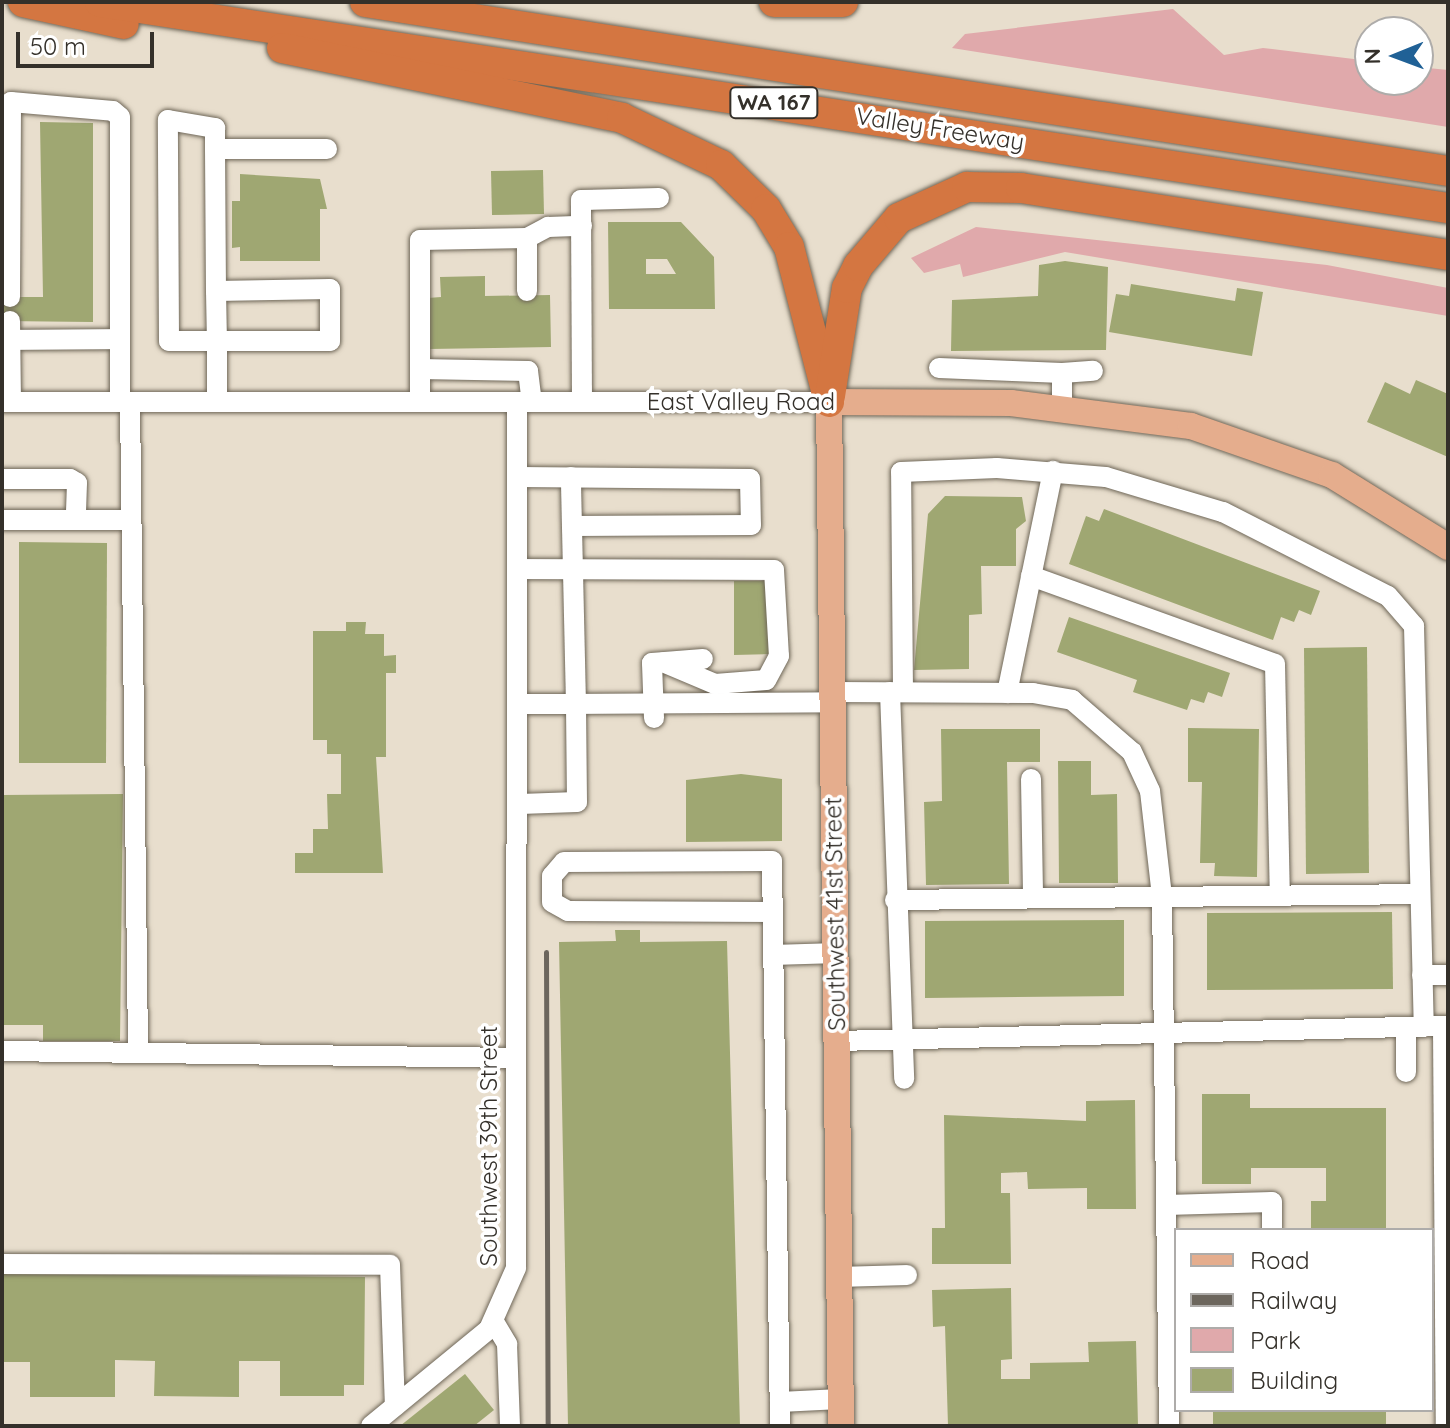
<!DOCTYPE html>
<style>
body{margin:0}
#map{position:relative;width:1450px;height:1428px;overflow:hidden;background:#e8decd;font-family:Quicksand,sans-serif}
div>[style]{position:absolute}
.green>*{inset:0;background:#e0a9ab}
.building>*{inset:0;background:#9fa772}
.roads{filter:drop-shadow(0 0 2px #6f6758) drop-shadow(0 0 2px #6f6758)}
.minor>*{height:20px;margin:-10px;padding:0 10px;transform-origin:10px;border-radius:10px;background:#fff}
.major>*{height:26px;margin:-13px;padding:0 13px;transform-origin:13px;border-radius:13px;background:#e5ad8d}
.highway>*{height:30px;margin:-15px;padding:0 15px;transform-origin:15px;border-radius:15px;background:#d47641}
.rail>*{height:5px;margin:-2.5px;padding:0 2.5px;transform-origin:2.5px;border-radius:2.5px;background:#6c665d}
span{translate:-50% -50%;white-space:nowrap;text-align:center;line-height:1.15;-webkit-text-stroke:7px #fff;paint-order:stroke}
.shield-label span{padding:2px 6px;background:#fff;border:2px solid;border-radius:6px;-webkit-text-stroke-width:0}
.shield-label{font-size:22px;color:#34302a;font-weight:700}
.street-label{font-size:24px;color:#34302a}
.frame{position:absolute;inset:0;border:4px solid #34302a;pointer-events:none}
.legend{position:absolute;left:1174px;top:1228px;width:260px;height:184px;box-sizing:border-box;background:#fff;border:2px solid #aeacaa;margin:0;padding:10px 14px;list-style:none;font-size:24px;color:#34302a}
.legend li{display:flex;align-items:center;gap:16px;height:40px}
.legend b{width:40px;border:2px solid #aeacaa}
.north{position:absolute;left:1354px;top:16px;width:80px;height:80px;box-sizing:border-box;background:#fff;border:2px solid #aeacaa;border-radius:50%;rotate:269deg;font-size:22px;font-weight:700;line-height:32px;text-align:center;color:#34302a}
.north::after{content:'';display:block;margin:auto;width:28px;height:36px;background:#206196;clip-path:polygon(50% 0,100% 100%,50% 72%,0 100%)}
.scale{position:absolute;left:16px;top:32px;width:138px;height:36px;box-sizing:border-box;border:4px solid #34302a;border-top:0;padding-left:10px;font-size:24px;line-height:28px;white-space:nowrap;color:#34302a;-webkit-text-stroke:6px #fff;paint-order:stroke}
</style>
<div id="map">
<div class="green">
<i style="clip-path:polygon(1173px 9px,1224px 55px,1263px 48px,1370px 61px,1370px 80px,1418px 80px,1418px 67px,1448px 70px,1448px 127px,952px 48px,965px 34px)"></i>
<i style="clip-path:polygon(976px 227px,1327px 265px,1448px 288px,1448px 316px,1065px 252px,963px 277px,960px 264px,924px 273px,911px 258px)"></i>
</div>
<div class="building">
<i style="clip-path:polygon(40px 122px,93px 123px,93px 322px,2px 321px,2px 297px,43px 297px)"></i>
<i style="clip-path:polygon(543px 170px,544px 214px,492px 215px,491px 171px)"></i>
<i style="clip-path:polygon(240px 174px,320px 179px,327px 209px,320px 209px,320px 261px,240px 261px,240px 247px,232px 248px,232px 201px,240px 201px)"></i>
<i style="clip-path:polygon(evenodd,608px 222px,681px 222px,714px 257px,715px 309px,609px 309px,608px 222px,646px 259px,667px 259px,676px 274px,646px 274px,646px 259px)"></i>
<i style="clip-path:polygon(1065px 261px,1108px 267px,1106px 350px,951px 351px,952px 300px,1038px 296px,1039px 265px)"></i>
<i style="clip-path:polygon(485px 276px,485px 296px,550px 295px,551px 347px,429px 349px,428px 298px,441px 297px,440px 277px)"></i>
<i style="clip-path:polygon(1131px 284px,1235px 301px,1237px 288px,1263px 292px,1252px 356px,1109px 332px,1116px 294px,1129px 296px)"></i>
<i style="clip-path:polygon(1416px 380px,1448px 394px,1448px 457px,1367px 422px,1385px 382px,1410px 394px)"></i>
<i style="clip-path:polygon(945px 496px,1022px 497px,1026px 521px,1016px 529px,1016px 566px,981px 566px,982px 614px,969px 615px,969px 669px,914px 670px,928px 514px)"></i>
<i style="clip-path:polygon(1104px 509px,1320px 591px,1311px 615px,1299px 610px,1294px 622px,1281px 617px,1273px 640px,1069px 564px,1086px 516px,1099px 521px)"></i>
<i style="clip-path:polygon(19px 542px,107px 543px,106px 763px,19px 763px)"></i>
<i style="clip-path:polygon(734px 581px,769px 581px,769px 654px,734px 655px)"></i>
<i style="clip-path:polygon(1069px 617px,1230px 673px,1222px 697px,1208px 692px,1204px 703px,1191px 699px,1187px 710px,1133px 692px,1137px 680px,1057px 652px)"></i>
<i style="clip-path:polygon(346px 622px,366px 622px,365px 634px,384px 634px,384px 656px,396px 655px,396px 673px,386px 673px,386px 757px,376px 757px,383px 873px,295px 873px,295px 853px,313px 853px,313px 829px,328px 829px,327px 794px,341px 794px,341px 754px,327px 754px,327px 740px,313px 740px,313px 631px,346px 631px)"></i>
<i style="clip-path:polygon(1367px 647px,1369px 873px,1306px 874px,1304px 648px)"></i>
<i style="clip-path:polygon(1188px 728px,1259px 729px,1257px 877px,1214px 876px,1215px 863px,1200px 863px,1202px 782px,1188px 782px)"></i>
<i style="clip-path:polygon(941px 729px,1040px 729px,1040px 762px,1007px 762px,1009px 884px,926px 885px,924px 802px,942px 801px)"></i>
<i style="clip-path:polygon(1058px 761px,1091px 761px,1091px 795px,1117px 794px,1118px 883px,1059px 883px)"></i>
<i style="clip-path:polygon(741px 774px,782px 779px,782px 841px,686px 842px,686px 780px)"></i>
<i style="clip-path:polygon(123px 794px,120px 1041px,43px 1041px,43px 1025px,2px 1025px,2px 795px)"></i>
<i style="clip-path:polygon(1392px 912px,1393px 989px,1207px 990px,1207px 913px)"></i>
<i style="clip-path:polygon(1124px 920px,1124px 996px,925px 998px,925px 921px)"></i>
<i style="clip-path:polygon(615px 930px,640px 930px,640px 942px,727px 941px,740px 1426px,568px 1426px,559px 942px,616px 941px)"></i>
<i style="clip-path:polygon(1202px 1094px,1250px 1094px,1250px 1108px,1386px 1108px,1386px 1230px,1311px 1230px,1311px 1201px,1326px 1201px,1326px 1168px,1251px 1168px,1251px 1184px,1202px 1184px)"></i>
<i style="clip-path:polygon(1135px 1100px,1136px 1209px,1087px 1209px,1087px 1188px,1028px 1189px,1027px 1172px,1001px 1173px,1001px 1193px,1010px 1193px,1011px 1264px,932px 1264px,932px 1228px,945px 1228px,944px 1115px,1086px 1121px,1086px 1101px)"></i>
<i style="clip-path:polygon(2px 1274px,365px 1277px,364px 1385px,344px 1385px,344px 1396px,280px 1396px,280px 1361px,239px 1361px,239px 1397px,154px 1396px,155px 1361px,115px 1360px,115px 1397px,30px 1397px,30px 1362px,2px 1362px)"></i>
<i style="clip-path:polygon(1011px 1288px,1012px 1359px,1001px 1360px,1001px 1379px,1030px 1379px,1030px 1363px,1089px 1362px,1088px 1342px,1136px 1341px,1138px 1426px,948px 1426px,945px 1326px,933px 1327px,932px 1290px)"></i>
<i style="clip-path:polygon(465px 1374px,494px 1410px,474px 1426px,400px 1426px)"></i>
<i style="clip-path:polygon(1213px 1410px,1386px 1410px,1386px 1426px,1213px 1426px)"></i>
</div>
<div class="roads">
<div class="minor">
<i style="left:215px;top:149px;width:112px"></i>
<i style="left:527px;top:238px;width:53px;rotate:90deg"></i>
<i style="left:216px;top:291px;width:114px;rotate:-1deg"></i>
<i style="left:330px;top:289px;width:52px;rotate:90deg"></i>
<i style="left:330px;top:341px;width:161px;rotate:180deg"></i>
<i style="left:169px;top:341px;width:221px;rotate:-90.3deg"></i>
<i style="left:168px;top:120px;width:48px;rotate:9.7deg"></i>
<i style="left:215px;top:128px;width:21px;rotate:90deg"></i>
<i style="left:215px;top:149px;width:142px;rotate:89.6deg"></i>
<i style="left:216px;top:291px;width:50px;rotate:88.9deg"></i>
<i style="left:217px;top:341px;width:61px;rotate:90deg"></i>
<i style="left:10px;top:297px;width:195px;rotate:-89.7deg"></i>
<i style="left:11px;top:102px;width:102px;rotate:5deg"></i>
<i style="left:113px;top:111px;width:9px;rotate:41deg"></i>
<i style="left:120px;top:117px;width:285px;rotate:90deg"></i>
<i style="left:10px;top:321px;width:81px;rotate:89.3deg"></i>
<i style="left:10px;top:340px;width:110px;rotate:-0.5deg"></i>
<i style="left:939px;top:368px;width:123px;rotate:2.3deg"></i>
<i style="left:1062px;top:373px;width:34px;rotate:90deg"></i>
<i style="left:420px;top:369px;width:108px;rotate:1.1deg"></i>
<i style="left:528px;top:371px;width:31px;rotate:83deg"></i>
<i style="left:1062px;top:373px;width:31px;rotate:-4deg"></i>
<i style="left:2px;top:402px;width:827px"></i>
<i style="left:130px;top:402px;width:648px;rotate:89.29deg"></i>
<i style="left:420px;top:402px;width:162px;rotate:-90deg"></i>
<i style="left:420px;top:240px;width:107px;rotate:-1.1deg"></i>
<i style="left:527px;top:238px;width:24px;rotate:-28deg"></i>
<i style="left:548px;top:227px;width:34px;rotate:-2deg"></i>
<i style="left:582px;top:402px;width:202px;rotate:-90.3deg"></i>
<i style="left:581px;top:200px;width:78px;rotate:-1.5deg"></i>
<i style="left:518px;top:477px;width:232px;rotate:0.5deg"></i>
<i style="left:750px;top:479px;width:46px;rotate:88.8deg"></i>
<i style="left:751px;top:525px;width:178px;rotate:179.7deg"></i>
<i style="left:2px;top:479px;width:68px"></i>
<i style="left:70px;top:479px;width:8px;rotate:30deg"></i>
<i style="left:77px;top:483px;width:37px;rotate:92deg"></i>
<i style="left:2px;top:520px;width:129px"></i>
<i style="left:520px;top:569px;width:254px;rotate:0.2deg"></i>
<i style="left:774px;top:570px;width:86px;rotate:86.7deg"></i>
<i style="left:779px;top:656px;width:27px;rotate:118deg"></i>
<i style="left:766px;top:680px;width:51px;rotate:175.5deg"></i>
<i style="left:715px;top:684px;width:56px;rotate:-157.1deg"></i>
<i style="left:1031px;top:576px;width:259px;rotate:19.8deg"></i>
<i style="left:1275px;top:664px;width:231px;rotate:88.8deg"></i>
<i style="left:833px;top:692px;width:200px;rotate:0.3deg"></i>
<i style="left:1033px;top:693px;width:40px;rotate:10deg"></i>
<i style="left:1072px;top:700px;width:79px;rotate:40.9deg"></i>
<i style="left:1132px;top:752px;width:43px;rotate:65.2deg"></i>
<i style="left:1150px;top:791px;width:106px;rotate:83.5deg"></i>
<i style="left:1162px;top:896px;width:530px;rotate:89.24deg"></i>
<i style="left:890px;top:692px;width:387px;rotate:87.9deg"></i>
<i style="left:903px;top:692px;width:220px;rotate:-90.5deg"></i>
<i style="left:901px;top:472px;width:96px;rotate:-2.4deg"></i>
<i style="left:997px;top:468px;width:109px;rotate:4.7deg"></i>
<i style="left:1106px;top:477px;width:122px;rotate:16.7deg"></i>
<i style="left:1223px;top:512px;width:185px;rotate:27deg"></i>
<i style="left:1388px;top:596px;width:40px;rotate:49deg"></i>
<i style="left:1414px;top:626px;width:401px;rotate:88.6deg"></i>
<i style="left:1007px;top:693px;width:227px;rotate:-78.3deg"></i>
<i style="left:522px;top:704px;width:54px"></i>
<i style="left:576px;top:704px;width:227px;rotate:-91.3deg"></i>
<i style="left:654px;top:718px;width:55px;rotate:-92.1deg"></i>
<i style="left:652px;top:663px;width:51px;rotate:-4.5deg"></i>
<i style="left:1031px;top:779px;width:119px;rotate:89deg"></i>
<i style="left:520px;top:804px;width:57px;rotate:-2deg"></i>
<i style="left:577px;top:802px;width:98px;rotate:-90.6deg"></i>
<i style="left:576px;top:704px;width:257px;rotate:-0.4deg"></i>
<i style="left:895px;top:900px;width:525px;rotate:-0.65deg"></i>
<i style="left:772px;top:912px;width:204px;rotate:-179.7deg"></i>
<i style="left:568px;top:911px;width:18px;rotate:-151deg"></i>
<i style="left:552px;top:902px;width:26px;rotate:-90deg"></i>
<i style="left:552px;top:876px;width:18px;rotate:-49deg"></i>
<i style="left:564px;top:862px;width:208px;rotate:-0.3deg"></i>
<i style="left:772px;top:861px;width:565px;rotate:89.19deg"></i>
<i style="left:774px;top:955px;width:62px;rotate:-1.8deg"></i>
<i style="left:1422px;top:975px;width:26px"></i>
<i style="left:1443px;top:1027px;width:399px;rotate:89.6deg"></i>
<i style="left:1406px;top:1028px;width:44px;rotate:90deg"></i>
<i style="left:837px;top:1041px;width:611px;rotate:-1.41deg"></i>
<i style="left:2px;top:1051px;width:514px;rotate:0.78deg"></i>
<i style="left:1166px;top:1205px;width:106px;rotate:-1.6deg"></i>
<i style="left:1272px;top:1202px;width:28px;rotate:90deg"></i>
<i style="left:2px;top:1264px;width:388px;rotate:0.1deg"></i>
<i style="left:390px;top:1265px;width:141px;rotate:88deg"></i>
<i style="left:839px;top:1277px;width:68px;rotate:-1.7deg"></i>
<i style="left:494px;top:1322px;width:26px;rotate:59deg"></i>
<i style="left:507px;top:1344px;width:82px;rotate:87.9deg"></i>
<i style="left:780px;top:1402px;width:60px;rotate:-2.9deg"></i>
<i style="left:371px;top:1426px;width:153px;rotate:-39.4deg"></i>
<i style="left:489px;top:1329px;width:67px;rotate:-66.1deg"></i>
<i style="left:516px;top:1268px;width:866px;rotate:-89.93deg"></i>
</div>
<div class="major">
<i style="left:841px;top:1426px;width:1024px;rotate:-90.67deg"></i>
<i style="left:829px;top:402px;width:182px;rotate:0.3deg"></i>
<i style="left:1011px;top:403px;width:181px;rotate:7.3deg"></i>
<i style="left:1191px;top:426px;width:149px;rotate:19.2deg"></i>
<i style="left:1332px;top:475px;width:137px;rotate:31.8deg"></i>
</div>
<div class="highway">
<i style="left:23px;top:2px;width:103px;rotate:12.3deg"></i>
<i style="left:100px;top:2px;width:1364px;rotate:8.69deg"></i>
<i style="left:365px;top:2px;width:1096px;rotate:8.87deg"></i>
<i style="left:774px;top:2px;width:69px"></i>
<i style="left:282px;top:48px;width:347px;rotate:11.6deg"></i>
<i style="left:622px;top:118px;width:110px;rotate:25.4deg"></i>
<i style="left:721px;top:165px;width:63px;rotate:44.4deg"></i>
<i style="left:766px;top:209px;width:44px;rotate:58.8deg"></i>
<i style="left:789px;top:247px;width:160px;rotate:75.5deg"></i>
<i style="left:830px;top:396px;width:109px;rotate:-81.1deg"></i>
<i style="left:847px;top:288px;width:25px;rotate:-63deg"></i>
<i style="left:858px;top:266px;width:63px;rotate:-49.5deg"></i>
<i style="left:899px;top:218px;width:75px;rotate:-24.5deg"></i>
<i style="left:967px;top:187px;width:54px;rotate:1.1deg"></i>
<i style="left:1021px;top:188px;width:432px;rotate:8.9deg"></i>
</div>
</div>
<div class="rail">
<i style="left:546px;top:952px;width:474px;rotate:89.8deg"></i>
</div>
<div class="shield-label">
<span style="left:774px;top:103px">WA 167</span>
</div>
<div class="street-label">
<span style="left:940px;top:129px;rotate:9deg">Valley Freeway</span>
<span style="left:741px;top:402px">East Valley Road</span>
<span style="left:835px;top:914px;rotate:-91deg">Southwest 41st Street</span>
<span style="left:489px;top:1146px;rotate:-90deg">Southwest 39th Street</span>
</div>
<div class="frame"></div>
<ul class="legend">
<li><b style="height:10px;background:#e5ad8d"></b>Road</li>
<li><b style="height:10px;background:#6c665d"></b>Railway</li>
<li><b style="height:22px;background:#e0a9ab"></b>Park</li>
<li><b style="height:22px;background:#9fa772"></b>Building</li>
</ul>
<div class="north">N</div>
<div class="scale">50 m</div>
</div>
